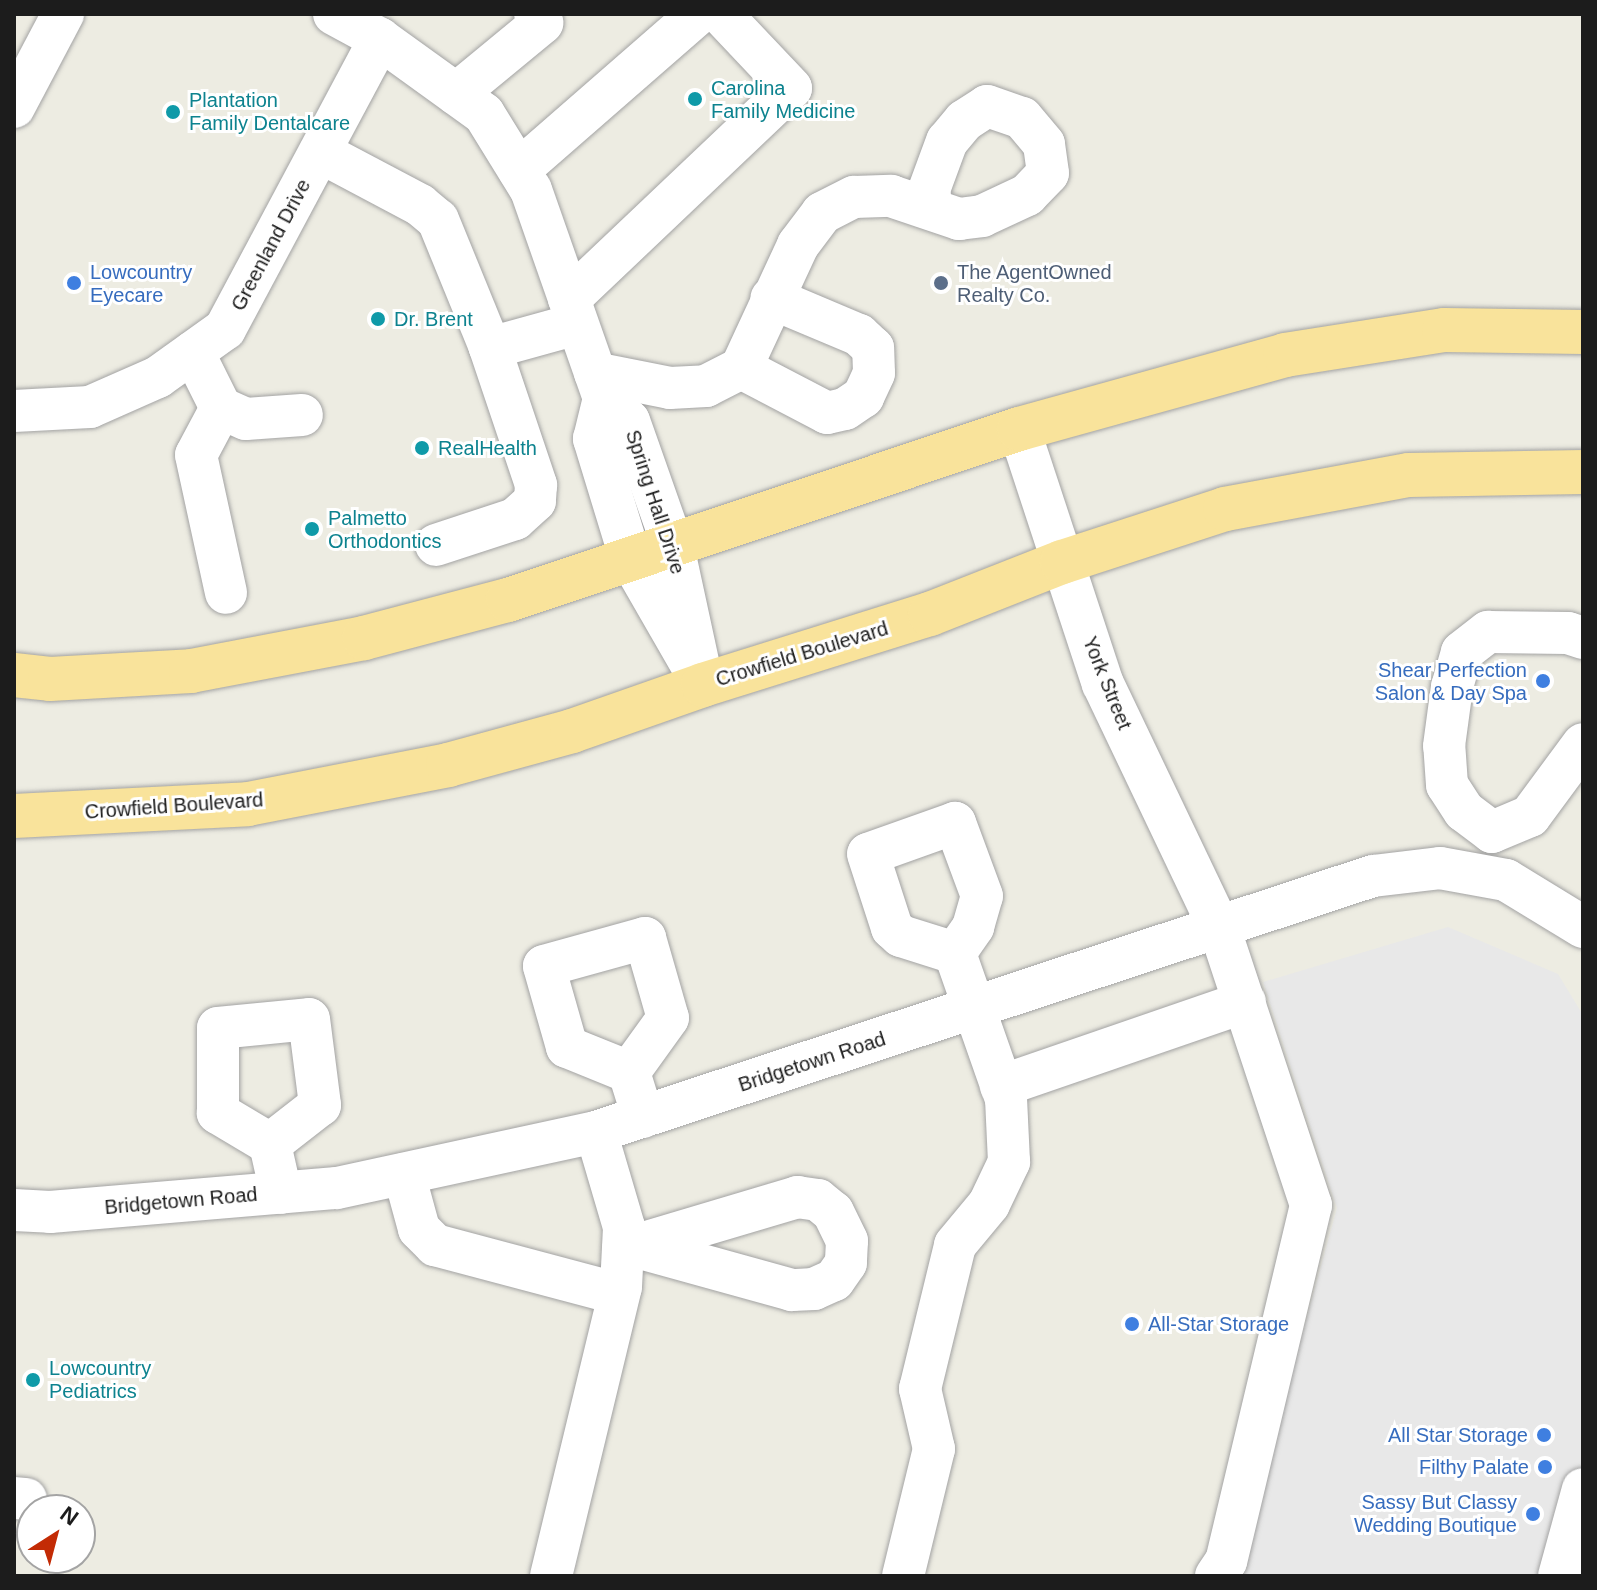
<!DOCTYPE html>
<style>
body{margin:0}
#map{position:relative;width:1597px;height:1590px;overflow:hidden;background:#edece2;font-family:Helvetica,sans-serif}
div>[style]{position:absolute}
.parking>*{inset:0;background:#e8e8e8}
.roads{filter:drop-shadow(0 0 2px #a3a3a3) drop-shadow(0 0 2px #a3a3a3)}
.minor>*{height:42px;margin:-21px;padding:0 21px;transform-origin:21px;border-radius:21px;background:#fff}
.major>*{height:44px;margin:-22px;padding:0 22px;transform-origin:22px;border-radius:22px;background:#f9e39b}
.dots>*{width:22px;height:22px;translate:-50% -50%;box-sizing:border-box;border:4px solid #fff;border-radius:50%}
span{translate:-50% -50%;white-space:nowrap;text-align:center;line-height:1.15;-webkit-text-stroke:6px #fff;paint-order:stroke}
.culture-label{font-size:20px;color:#0d838f}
.left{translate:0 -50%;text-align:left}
.street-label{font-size:20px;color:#1c1c1c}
.shop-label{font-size:20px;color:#366cbe}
.right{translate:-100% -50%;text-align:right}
.service-label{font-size:20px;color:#4e5e75}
.frame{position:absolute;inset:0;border:16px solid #1c1c1c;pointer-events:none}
.north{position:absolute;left:16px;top:1494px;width:80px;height:80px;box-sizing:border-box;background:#fff;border:2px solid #a4a4a4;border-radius:50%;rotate:36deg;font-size:22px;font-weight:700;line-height:32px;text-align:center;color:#1c1c1c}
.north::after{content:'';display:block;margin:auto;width:28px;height:36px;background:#c32b05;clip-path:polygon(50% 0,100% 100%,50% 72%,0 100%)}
</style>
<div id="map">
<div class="parking">
<i style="clip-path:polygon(1448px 927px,1558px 974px,1583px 1015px,1583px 1576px,1236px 1576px,1337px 1208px,1263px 982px)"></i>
</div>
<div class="roads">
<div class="minor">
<i style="left:334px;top:14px;width:52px;rotate:28.5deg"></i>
<i style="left:380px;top:39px;width:128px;rotate:35.8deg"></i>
<i style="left:484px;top:114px;width:89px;rotate:58.3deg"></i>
<i style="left:531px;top:190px;width:220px;rotate:70.7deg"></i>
<i style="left:456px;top:94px;width:112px;rotate:-39.5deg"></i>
<i style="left:542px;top:23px;width:11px;rotate:-128deg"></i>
<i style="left:14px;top:107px;width:105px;rotate:-62.2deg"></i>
<i style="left:320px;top:152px;width:113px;rotate:27.9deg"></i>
<i style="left:420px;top:205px;width:23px;rotate:40deg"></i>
<i style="left:438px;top:220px;width:135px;rotate:67.8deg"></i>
<i style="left:489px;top:345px;width:148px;rotate:71.4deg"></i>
<i style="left:536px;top:485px;width:16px;rotate:94deg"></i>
<i style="left:535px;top:501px;width:27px;rotate:138deg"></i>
<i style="left:515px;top:519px;width:83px;rotate:161.8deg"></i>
<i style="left:519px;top:170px;width:237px;rotate:-41.1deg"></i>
<i style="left:569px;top:299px;width:306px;rotate:-43.5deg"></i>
<i style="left:791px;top:88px;width:102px;rotate:-133.4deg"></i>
<i style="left:490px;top:348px;width:90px;rotate:-15.4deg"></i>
<i style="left:193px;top:352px;width:63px;rotate:63.4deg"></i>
<i style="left:221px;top:408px;width:53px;rotate:118deg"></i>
<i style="left:196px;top:455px;width:141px;rotate:77.7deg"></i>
<i style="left:741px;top:368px;width:97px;rotate:27.6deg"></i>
<i style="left:827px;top:413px;width:18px;rotate:-13deg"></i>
<i style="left:845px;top:409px;width:22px;rotate:-34deg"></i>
<i style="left:863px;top:397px;width:26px;rotate:-65deg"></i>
<i style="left:874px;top:373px;width:25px;rotate:-92deg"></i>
<i style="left:873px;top:348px;width:19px;rotate:-137deg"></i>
<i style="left:859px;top:335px;width:95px;rotate:-157.2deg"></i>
<i style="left:595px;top:373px;width:76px;rotate:11.3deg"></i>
<i style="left:670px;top:388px;width:36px;rotate:-3deg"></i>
<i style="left:706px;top:386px;width:39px;rotate:-27deg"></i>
<i style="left:741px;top:368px;width:136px;rotate:-65.1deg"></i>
<i style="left:798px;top:245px;width:40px;rotate:-53deg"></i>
<i style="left:822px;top:213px;width:36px;rotate:-27deg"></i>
<i style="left:854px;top:197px;width:37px;rotate:-2deg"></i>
<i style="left:891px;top:196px;width:72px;rotate:18.7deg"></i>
<i style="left:959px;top:219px;width:23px;rotate:-7deg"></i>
<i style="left:982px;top:216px;width:50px;rotate:-25deg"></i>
<i style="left:1027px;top:195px;width:30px;rotate:-46deg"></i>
<i style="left:1048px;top:173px;width:29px;rotate:-98deg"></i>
<i style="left:1044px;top:144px;width:34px;rotate:-130deg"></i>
<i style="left:1022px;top:118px;width:37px;rotate:-161deg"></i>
<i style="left:987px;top:106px;width:27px;rotate:147deg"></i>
<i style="left:964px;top:121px;width:26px;rotate:130deg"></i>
<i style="left:947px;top:141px;width:52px;rotate:110.2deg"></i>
<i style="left:929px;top:190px;width:18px;rotate:81deg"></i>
<i style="left:604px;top:398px;width:34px;rotate:43deg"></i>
<i style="left:629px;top:421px;width:133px;rotate:70.6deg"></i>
<i style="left:673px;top:546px;width:142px;rotate:77.8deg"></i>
<i style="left:703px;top:685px;width:144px;rotate:-119.9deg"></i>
<i style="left:631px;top:560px;width:127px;rotate:-107deg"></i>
<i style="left:594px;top:439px;width:42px;rotate:-76.3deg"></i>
<i style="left:221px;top:408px;width:27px;rotate:24deg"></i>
<i style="left:246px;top:419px;width:56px;rotate:-4.1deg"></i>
<i style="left:14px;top:411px;width:76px;rotate:-3deg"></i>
<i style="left:90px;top:407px;width:74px;rotate:-23.8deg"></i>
<i style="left:158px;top:377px;width:82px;rotate:-35.6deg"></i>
<i style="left:225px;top:329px;width:329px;rotate:-61.9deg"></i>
<i style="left:1019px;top:429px;width:268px;rotate:71.8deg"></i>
<i style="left:1103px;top:684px;width:269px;rotate:64.5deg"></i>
<i style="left:1219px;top:927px;width:293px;rotate:71.7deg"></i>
<i style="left:1311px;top:1205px;width:366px;rotate:103.4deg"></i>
<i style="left:1226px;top:1561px;width:18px;rotate:124deg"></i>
<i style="left:1492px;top:832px;width:35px;rotate:-143deg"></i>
<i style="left:1464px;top:811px;width:31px;rotate:-123deg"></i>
<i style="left:1447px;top:785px;width:39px;rotate:-94deg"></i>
<i style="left:1444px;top:746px;width:60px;rotate:-82.3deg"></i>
<i style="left:1452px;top:687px;width:36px;rotate:-74deg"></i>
<i style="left:1462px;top:652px;width:33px;rotate:-38deg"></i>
<i style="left:1488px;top:632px;width:80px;rotate:0.7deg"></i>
<i style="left:1568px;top:633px;width:16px;rotate:18deg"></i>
<i style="left:1492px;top:832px;width:41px;rotate:-22.8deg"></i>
<i style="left:1530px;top:816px;width:89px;rotate:-53.6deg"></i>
<i style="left:629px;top:1072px;width:67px;rotate:-158deg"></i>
<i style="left:567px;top:1047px;width:84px;rotate:-105.9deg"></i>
<i style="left:544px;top:966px;width:105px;rotate:-15.5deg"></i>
<i style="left:645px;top:938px;width:83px;rotate:74deg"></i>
<i style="left:668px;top:1018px;width:67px;rotate:125.8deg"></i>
<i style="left:629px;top:1072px;width:47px;rotate:72.7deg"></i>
<i style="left:1001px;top:1086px;width:258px;rotate:-19deg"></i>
<i style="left:270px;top:1144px;width:61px;rotate:-149.2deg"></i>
<i style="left:218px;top:1113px;width:85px;rotate:-90deg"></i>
<i style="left:218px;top:1028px;width:91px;rotate:-5.6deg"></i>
<i style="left:309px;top:1019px;width:87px;rotate:82.7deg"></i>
<i style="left:320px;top:1105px;width:63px;rotate:142deg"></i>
<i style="left:270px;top:1144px;width:50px;rotate:77.3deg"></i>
<i style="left:404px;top:1174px;width:57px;rotate:74.7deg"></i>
<i style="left:419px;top:1229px;width:23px;rotate:45deg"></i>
<i style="left:435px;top:1245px;width:190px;rotate:14.9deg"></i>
<i style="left:14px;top:1210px;width:36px;rotate:3deg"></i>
<i style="left:50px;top:1212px;width:288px;rotate:-4.8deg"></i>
<i style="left:337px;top:1188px;width:265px;rotate:-12.2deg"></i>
<i style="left:596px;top:1132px;width:818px;rotate:-18.24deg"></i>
<i style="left:1373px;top:876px;width:67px;rotate:-6.8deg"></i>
<i style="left:1440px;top:868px;width:67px;rotate:10.3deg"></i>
<i style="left:1506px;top:880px;width:90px;rotate:31.4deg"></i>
<i style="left:623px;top:1249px;width:182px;rotate:-16.6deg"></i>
<i style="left:797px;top:1197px;width:21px;rotate:8deg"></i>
<i style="left:818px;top:1200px;width:19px;rotate:39deg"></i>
<i style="left:833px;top:1212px;width:32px;rotate:64deg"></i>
<i style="left:847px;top:1241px;width:22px;rotate:93deg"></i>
<i style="left:846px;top:1263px;width:21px;rotate:125deg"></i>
<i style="left:834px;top:1280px;width:22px;rotate:156deg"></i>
<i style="left:814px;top:1289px;width:22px;rotate:177deg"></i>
<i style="left:792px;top:1290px;width:165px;rotate:-164.5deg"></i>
<i style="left:14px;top:1498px;width:12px;rotate:5deg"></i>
<i style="left:551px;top:1576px;width:297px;rotate:-76.4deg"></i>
<i style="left:621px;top:1287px;width:60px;rotate:-87.1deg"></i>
<i style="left:624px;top:1227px;width:99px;rotate:-106.4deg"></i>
<i style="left:903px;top:1576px;width:131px;rotate:-76.3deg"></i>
<i style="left:934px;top:1449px;width:62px;rotate:-103.1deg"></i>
<i style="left:920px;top:1389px;width:148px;rotate:-76.3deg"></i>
<i style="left:955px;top:1245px;width:53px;rotate:-50.3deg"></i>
<i style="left:989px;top:1204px;width:47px;rotate:-64.5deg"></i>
<i style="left:1009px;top:1162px;width:63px;rotate:-92.7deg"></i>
<i style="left:1006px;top:1099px;width:155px;rotate:-109.3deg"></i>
<i style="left:955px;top:953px;width:32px;rotate:-55deg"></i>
<i style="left:973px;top:927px;width:32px;rotate:-74deg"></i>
<i style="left:982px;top:896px;width:78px;rotate:-110.3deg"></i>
<i style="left:955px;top:823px;width:92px;rotate:160.4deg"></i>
<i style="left:868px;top:854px;width:78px;rotate:72deg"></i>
<i style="left:892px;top:928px;width:12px;rotate:42deg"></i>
<i style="left:901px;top:936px;width:57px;rotate:17.5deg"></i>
<i style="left:1559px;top:1576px;width:90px;rotate:-74.6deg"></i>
</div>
<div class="major">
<i style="left:14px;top:675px;width:36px;rotate:6deg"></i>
<i style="left:50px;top:679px;width:141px;rotate:-3.2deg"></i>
<i style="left:191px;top:671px;width:176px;rotate:-10.8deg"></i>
<i style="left:364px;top:638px;width:149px;rotate:-14.8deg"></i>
<i style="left:508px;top:600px;width:539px;rotate:-18.5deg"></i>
<i style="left:1019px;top:429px;width:276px;rotate:-15.5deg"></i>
<i style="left:1285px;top:355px;width:161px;rotate:-8.9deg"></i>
<i style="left:1444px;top:330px;width:139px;rotate:0.8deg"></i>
<i style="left:14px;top:816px;width:234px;rotate:-2.9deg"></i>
<i style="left:248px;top:804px;width:204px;rotate:-11deg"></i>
<i style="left:448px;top:765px;width:129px;rotate:-15.3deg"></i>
<i style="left:572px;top:731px;width:139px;rotate:-19.3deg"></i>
<i style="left:703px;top:685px;width:238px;rotate:-17.4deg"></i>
<i style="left:930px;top:614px;width:142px;rotate:-21.5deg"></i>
<i style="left:1062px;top:562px;width:171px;rotate:-18deg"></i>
<i style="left:1225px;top:509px;width:187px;rotate:-10.5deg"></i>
<i style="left:1409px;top:475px;width:174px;rotate:-1deg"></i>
</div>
</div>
<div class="dots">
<i style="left:695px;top:99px;background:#0f9aa8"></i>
<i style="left:173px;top:112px;background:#0f9aa8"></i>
<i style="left:74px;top:283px;background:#3f7fe0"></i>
<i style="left:941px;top:283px;background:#5c6f8a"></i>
<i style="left:378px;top:319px;background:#0f9aa8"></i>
<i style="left:422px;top:448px;background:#0f9aa8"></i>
<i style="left:312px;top:529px;background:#0f9aa8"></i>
<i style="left:1543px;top:681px;background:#3f7fe0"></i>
<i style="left:1132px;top:1324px;background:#3f7fe0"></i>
<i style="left:33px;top:1380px;background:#0f9aa8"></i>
<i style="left:1544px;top:1435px;background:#3f7fe0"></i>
<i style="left:1545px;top:1467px;background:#3f7fe0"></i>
<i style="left:1533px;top:1514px;background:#3f7fe0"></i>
</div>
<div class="culture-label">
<span class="left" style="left:711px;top:100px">Carolina<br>Family Medicine</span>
<span class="left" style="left:189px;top:112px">Plantation<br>Family Dentalcare</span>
<span class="left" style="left:394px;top:319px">Dr. Brent</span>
<span class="left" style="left:438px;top:448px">RealHealth</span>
<span class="left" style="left:328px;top:530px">Palmetto<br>Orthodontics</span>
<span class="left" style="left:49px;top:1380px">Lowcountry<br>Pediatrics</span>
</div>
<div class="street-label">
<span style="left:271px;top:245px;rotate:-62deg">Greenland Drive</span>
<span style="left:655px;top:502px;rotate:72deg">Spring Hall Drive</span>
<span style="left:802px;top:654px;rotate:-17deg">Crowfield Boulevard</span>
<span style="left:1107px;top:683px;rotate:68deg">York Street</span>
<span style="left:174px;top:806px;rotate:-4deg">Crowfield Boulevard</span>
<span style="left:812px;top:1062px;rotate:-18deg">Bridgetown Road</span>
<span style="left:181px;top:1201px;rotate:-5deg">Bridgetown Road</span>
</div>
<div class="shop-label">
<span class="left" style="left:90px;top:284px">Lowcountry<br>Eyecare</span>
<span class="right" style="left:1527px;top:682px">Shear Perfection<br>Salon &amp; Day Spa</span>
<span class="left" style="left:1148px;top:1324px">All-Star Storage</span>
<span class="right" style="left:1528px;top:1435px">All Star Storage</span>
<span class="right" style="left:1529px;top:1467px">Filthy Palate</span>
<span class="right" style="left:1517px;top:1514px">Sassy But Classy<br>Wedding Boutique</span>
</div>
<div class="service-label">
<span class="left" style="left:957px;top:284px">The AgentOwned<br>Realty Co.</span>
</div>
<div class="frame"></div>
<div class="north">N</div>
</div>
